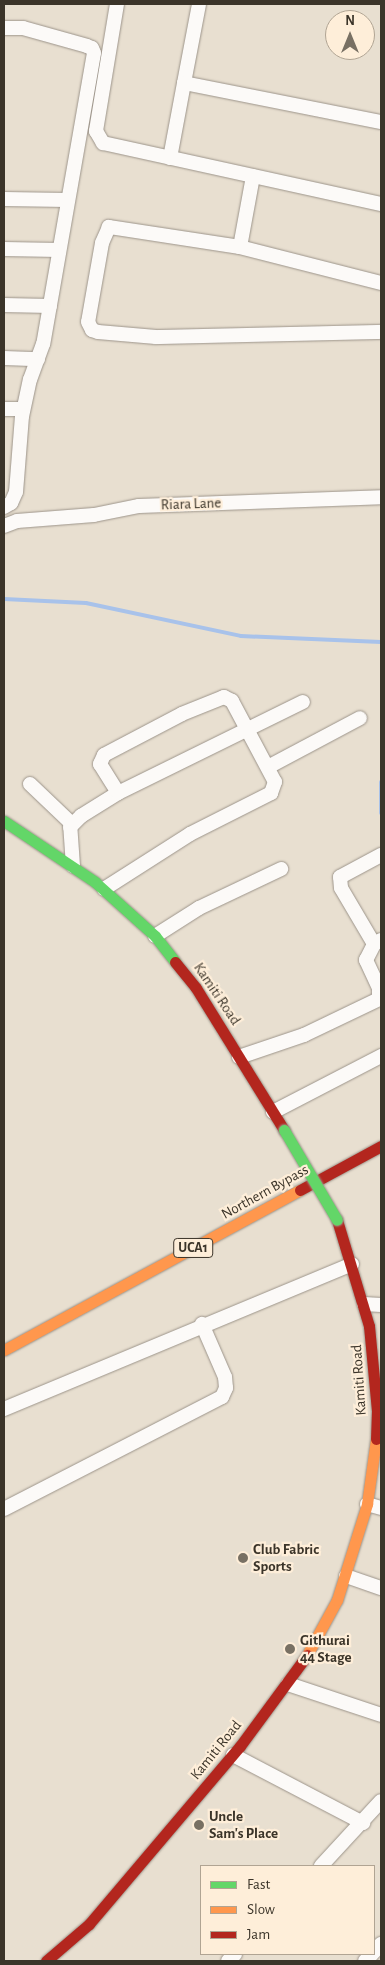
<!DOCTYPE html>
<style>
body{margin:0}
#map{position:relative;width:385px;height:1965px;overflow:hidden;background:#e8dfd0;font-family:"Alegreya Sans",sans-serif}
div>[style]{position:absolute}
.stream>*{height:4px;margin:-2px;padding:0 2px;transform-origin:2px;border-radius:2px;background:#a8c2ea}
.roads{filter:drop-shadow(0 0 1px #9c948a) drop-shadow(0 0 1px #9c948a)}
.street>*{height:14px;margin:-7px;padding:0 7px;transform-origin:7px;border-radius:7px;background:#fcfaf8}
.fast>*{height:11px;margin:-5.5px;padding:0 5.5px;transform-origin:5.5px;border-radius:5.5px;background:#63d668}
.slow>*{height:11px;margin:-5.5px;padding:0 5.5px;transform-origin:5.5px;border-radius:5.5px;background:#ff974d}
.jam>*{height:11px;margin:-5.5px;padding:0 5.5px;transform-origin:5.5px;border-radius:5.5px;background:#b3261e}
.bridges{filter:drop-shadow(0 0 1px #9c948a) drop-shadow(0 0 1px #9c948a)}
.fast-bridge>*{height:11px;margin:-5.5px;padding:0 5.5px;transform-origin:5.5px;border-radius:5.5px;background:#63d668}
.dots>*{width:14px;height:14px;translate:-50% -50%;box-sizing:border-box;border:2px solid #feeed9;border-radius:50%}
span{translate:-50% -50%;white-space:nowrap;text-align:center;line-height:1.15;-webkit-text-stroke:4.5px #feeed9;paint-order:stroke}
.shield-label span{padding:1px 4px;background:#feeed9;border:1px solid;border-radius:4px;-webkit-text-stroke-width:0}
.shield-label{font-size:14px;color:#3b3429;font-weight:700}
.street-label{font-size:15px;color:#3b3429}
.poi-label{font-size:15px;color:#3b3429;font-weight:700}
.left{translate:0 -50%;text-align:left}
.frame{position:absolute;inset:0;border:5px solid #3b3429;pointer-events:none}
.legend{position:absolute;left:200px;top:1865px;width:175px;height:90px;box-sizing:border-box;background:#feeed9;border:1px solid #b0a493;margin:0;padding:6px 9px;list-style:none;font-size:15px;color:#3b3429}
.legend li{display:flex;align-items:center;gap:10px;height:25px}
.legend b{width:25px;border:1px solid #b0a493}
.north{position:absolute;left:325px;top:10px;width:50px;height:50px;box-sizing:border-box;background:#feeed9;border:1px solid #b0a493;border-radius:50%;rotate:0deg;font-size:14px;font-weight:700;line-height:20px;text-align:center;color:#3b3429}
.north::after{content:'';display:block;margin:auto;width:18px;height:22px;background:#787063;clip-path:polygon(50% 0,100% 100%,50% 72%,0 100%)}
</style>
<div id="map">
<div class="stream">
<i style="left:4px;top:599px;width:82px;rotate:2.8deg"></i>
<i style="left:86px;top:603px;width:158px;rotate:12deg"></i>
<i style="left:241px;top:636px;width:140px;rotate:2.5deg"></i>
<i style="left:381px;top:782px;width:31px;rotate:90deg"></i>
</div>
<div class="roads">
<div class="street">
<i style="left:117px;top:4px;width:129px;rotate:99.4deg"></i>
<i style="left:96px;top:131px;width:14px;rotate:60deg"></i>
<i style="left:103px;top:143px;width:285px;rotate:12.4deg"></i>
<i style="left:4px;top:28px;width:19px"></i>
<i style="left:23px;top:28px;width:66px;rotate:15.7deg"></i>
<i style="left:87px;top:46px;width:5px;rotate:22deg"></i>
<i style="left:92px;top:48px;width:5px;rotate:68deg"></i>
<i style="left:94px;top:53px;width:295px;rotate:99.9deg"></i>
<i style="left:43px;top:344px;width:37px;rotate:110deg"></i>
<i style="left:30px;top:379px;width:38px;rotate:102deg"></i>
<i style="left:22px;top:416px;width:76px;rotate:94.5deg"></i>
<i style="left:16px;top:492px;width:12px;rotate:114deg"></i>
<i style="left:11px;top:503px;width:8px;rotate:150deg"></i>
<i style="left:184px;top:83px;width:80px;rotate:-79.2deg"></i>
<i style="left:170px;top:158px;width:76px;rotate:-79.4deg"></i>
<i style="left:184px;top:83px;width:201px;rotate:11.2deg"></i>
<i style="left:4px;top:199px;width:63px;rotate:0.9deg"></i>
<i style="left:240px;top:247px;width:72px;rotate:-79.6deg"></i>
<i style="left:4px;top:249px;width:55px;rotate:1deg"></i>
<i style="left:381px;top:283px;width:146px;rotate:-165.7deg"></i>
<i style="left:240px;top:247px;width:133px;rotate:-171.3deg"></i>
<i style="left:109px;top:227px;width:17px;rotate:114deg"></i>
<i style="left:102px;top:243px;width:80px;rotate:100deg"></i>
<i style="left:88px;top:322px;width:9px;rotate:63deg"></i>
<i style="left:92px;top:330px;width:6px;rotate:18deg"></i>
<i style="left:98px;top:332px;width:58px;rotate:4.9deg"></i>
<i style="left:156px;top:337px;width:225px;rotate:-1.3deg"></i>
<i style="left:4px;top:305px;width:46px;rotate:1.2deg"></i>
<i style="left:4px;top:358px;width:34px;rotate:2deg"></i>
<i style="left:4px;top:409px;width:19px"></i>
<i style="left:4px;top:526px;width:14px;rotate:-21deg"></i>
<i style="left:17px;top:521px;width:77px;rotate:-4.5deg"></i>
<i style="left:94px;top:515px;width:46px;rotate:-11.3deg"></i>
<i style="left:139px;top:506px;width:242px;rotate:-2.1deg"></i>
<i style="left:268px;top:767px;width:104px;rotate:-28deg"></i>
<i style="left:30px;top:784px;width:58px;rotate:43.6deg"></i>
<i style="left:73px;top:866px;width:39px;rotate:-94deg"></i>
<i style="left:70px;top:827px;width:16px;rotate:-45deg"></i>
<i style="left:81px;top:816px;width:44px;rotate:-31.9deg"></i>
<i style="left:118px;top:793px;width:206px;rotate:-26.2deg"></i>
<i style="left:104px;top:889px;width:102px;rotate:-32.6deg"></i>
<i style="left:190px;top:834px;width:91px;rotate:-26.8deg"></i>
<i style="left:271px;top:793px;width:12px;rotate:-70deg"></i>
<i style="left:275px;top:782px;width:92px;rotate:-118deg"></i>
<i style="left:232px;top:701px;width:9px;rotate:-153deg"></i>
<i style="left:224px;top:697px;width:45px;rotate:158deg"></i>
<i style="left:182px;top:714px;width:88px;rotate:152.3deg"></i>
<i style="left:104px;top:755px;width:10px;rotate:114deg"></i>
<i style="left:100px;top:764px;width:34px;rotate:58deg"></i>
<i style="left:155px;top:936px;width:52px;rotate:-32.5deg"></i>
<i style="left:199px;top:908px;width:91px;rotate:-25.4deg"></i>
<i style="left:374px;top:944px;width:65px;rotate:-120.5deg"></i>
<i style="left:341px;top:888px;width:11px;rotate:-95deg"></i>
<i style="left:340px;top:877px;width:47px;rotate:-28.2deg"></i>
<i style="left:239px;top:1057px;width:69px;rotate:-18.7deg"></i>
<i style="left:304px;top:1035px;width:83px;rotate:-25.6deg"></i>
<i style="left:379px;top:999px;width:11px;rotate:-90deg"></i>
<i style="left:379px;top:988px;width:31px;rotate:-115deg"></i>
<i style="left:366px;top:960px;width:18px;rotate:-63deg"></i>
<i style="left:374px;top:944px;width:8px;rotate:-30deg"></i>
<i style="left:273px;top:1112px;width:122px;rotate:-27.4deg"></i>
<i style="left:364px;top:1304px;width:17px;rotate:3deg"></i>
<i style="left:4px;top:1409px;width:377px;rotate:-22.6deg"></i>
<i style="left:367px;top:1504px;width:15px;rotate:16deg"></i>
<i style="left:4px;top:1509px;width:245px;rotate:-27.2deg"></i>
<i style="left:222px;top:1397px;width:10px;rotate:-66deg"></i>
<i style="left:226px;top:1388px;width:11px;rotate:-95deg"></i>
<i style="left:225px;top:1377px;width:58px;rotate:-113.5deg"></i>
<i style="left:346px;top:1576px;width:37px;rotate:19deg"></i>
<i style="left:288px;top:1684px;width:98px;rotate:18.4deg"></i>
<i style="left:233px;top:1755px;width:147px;rotate:27.6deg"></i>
<i style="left:321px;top:1866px;width:88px;rotate:-47.3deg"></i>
<i style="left:374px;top:1952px;width:11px;rotate:-49deg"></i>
<i style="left:228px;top:1961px;width:10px;rotate:-45deg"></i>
<i style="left:365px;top:1961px;width:10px;rotate:-45deg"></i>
</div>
<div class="fast">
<i style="left:4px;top:821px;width:110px;rotate:33.8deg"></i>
<i style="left:95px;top:882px;width:81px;rotate:42deg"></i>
<i style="left:155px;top:936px;width:33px;rotate:52deg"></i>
</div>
<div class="slow">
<i style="left:4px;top:1350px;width:336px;rotate:-28.4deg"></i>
<i style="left:307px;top:1655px;width:63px;rotate:-61.4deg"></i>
<i style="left:337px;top:1600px;width:101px;rotate:-72.6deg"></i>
<i style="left:367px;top:1504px;width:66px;rotate:-82.1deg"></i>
</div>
<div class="jam">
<i style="left:175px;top:962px;width:33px;rotate:51deg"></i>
<i style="left:196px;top:988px;width:167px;rotate:58.2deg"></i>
<i style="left:300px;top:1190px;width:92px;rotate:-28.5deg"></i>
<i style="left:337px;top:1220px;width:111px;rotate:73.2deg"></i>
<i style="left:369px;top:1326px;width:85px;rotate:84.6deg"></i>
<i style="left:377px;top:1411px;width:28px;rotate:92deg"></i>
<i style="left:46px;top:1961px;width:57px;rotate:-40.7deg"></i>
<i style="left:89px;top:1924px;width:233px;rotate:-49.7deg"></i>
<i style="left:240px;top:1746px;width:113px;rotate:-53.6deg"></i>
</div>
</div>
<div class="bridges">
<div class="fast-bridge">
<i style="left:284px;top:1130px;width:104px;rotate:59.5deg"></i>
</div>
</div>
<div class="dots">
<i style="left:243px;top:1558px;background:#787063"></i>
<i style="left:290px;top:1649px;background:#787063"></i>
<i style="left:199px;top:1825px;background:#787063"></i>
</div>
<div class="shield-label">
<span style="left:193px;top:1248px">UCA1</span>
</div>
<div class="street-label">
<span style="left:191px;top:504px;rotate:-2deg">Riara Lane</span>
<span style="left:217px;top:994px;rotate:56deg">Kamiti Road</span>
<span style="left:265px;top:1192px;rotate:-29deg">Northern Bypass</span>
<span style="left:359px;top:1380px;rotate:-94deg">Kamiti Road</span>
<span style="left:216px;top:1750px;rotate:-51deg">Kamiti Road</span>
</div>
<div class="poi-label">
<span class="left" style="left:253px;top:1558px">Club Fabric<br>Sports</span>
<span class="left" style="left:300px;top:1649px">Githurai<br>44 Stage</span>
<span class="left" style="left:209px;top:1825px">Uncle<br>Sam's Place</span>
</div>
<div class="frame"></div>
<ul class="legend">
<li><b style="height:6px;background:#63d668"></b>Fast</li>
<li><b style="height:6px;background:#ff974d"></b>Slow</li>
<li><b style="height:6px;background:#b3261e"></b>Jam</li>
</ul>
<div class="north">N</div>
</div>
